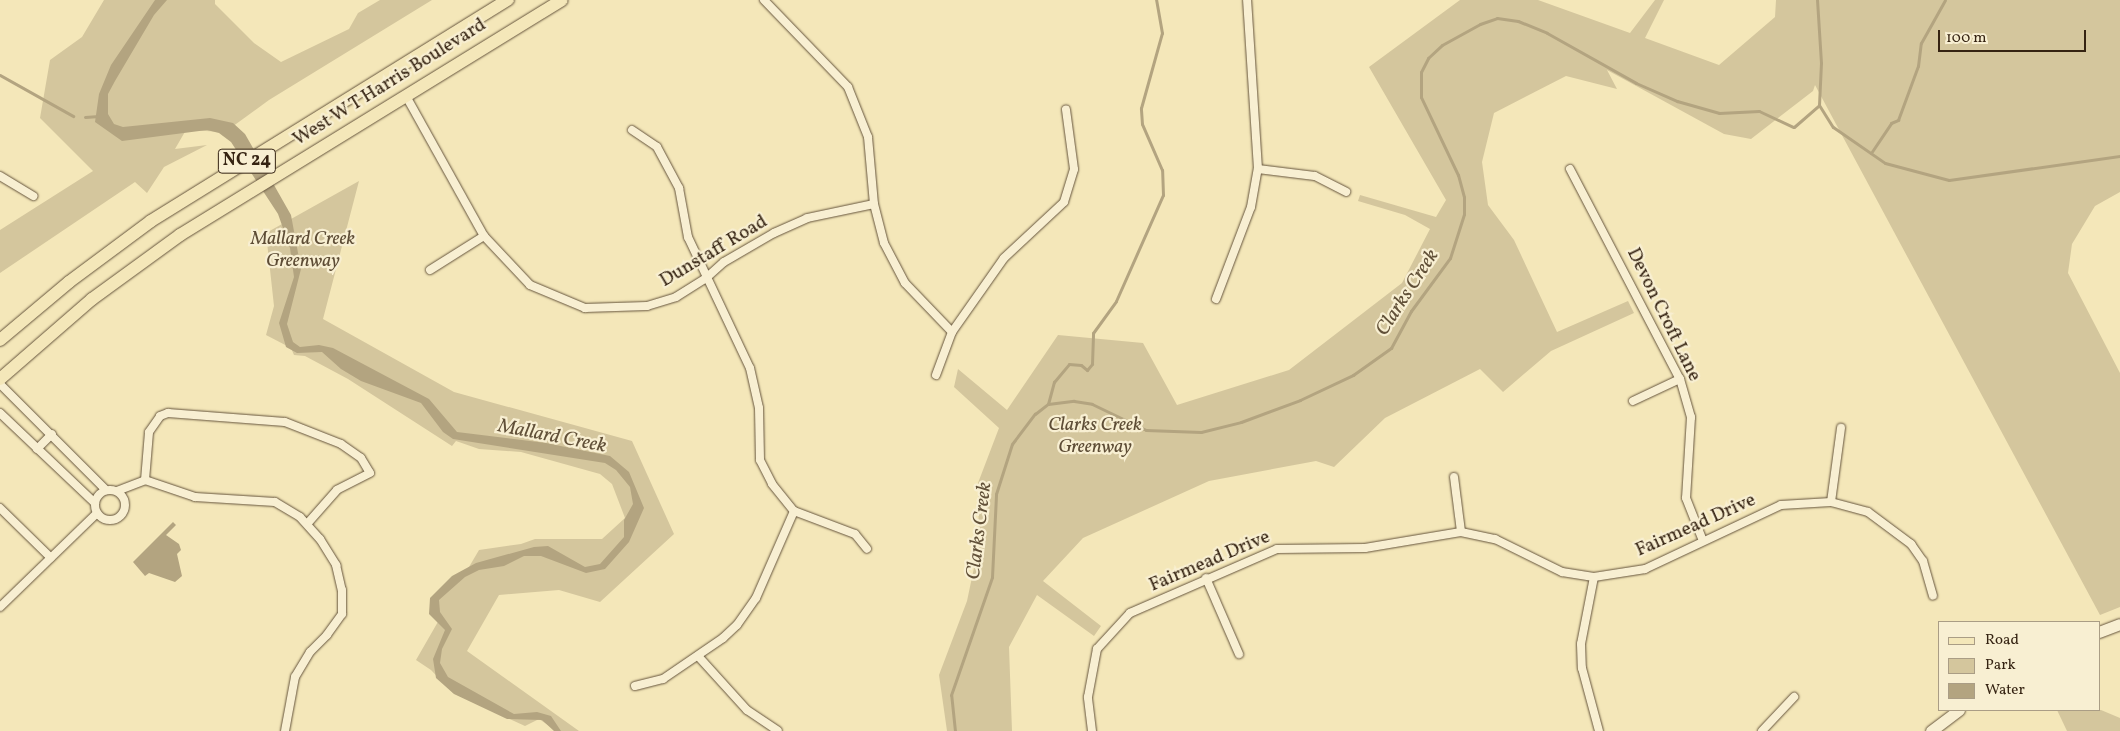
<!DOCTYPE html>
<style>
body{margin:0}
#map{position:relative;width:2120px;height:731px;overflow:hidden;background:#f4e7b9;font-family:Vollkorn,serif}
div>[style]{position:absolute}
.green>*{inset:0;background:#d4c69d}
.water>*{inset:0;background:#b3a480}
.stream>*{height:3px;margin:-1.5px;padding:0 1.5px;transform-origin:1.5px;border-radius:1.5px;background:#b3a480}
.roads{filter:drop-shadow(0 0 1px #65543c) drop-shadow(0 0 1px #65543c)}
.street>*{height:8px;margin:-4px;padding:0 4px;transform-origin:4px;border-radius:4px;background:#f8efd2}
.street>.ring{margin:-4px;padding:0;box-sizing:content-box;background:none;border:8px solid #f8efd2;border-radius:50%}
.secondary>*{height:11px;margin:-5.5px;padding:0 5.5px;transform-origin:5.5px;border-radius:5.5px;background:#f8efd2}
.primary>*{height:12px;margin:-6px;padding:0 6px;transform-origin:6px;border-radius:6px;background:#f4e7b9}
span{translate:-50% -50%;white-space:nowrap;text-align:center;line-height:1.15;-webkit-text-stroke:4.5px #f8efd2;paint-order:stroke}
.shield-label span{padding:1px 4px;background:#f8efd2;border:1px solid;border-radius:4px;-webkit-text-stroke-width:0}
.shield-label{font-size:18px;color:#352312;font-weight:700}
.street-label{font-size:19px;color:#352312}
.park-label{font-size:19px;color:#5d4c35;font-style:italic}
.water-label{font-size:20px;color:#615038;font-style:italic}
.legend{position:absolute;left:1938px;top:621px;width:162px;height:90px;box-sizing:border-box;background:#f8efd2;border:1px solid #aa9d85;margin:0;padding:6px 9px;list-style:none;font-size:15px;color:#352312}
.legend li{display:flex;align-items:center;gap:10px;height:25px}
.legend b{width:25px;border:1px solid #aa9d85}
.scale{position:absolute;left:1938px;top:30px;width:148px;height:22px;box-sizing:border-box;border:2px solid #352312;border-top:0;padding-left:6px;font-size:15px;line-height:18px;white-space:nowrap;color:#352312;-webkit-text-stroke:4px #f8efd2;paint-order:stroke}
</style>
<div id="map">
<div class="green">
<i style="clip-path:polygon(104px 0,215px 0,215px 4px,254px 43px,281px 62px,349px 29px,358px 13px,380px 0,432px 0,269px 100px,225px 132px,186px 130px,175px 149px,207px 145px,164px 167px,147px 193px,135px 182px,0 273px,0 230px,93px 171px,40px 118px,50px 60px,82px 37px)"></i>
<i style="clip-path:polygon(1460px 0,1538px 0,1630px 33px,1655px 0,1664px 0,1645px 38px,1719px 65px,1775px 17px,1776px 0,2120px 0,2120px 192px,2095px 206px,2072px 244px,2068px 273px,2120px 373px,2120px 607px,2100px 615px,1815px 85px,1813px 91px,1751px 139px,1724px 134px,1607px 70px,1617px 89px,1566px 76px,1494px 113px,1482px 162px,1488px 205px,1514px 240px,1557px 332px,1628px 301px,1634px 313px,1551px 351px,1503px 392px,1480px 369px,1385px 418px,1334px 467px,1316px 461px,1209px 481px,1083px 538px,1043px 581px,1101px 626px,1094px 636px,1037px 595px,1009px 647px,1012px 731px,947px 731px,939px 675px,967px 601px,979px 544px,978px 483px,999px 428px,954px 387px,958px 369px,1007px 410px,1058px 335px,1143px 343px,1177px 405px,1289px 370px,1402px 283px,1430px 229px,1405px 215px,1358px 201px,1360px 195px,1436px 217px,1446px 200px,1369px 67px)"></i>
<i style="clip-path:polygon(359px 181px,323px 319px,454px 392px,632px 441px,674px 534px,600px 602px,559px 590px,499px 595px,467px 651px,579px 731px,557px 731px,539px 719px,525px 726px,453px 693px,431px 670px,416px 660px,439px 620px,434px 599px,469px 567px,479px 550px,521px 544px,535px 539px,602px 539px,625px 518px,612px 484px,600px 474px,521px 452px,479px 449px,456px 441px,452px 446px,348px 379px,305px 356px,294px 355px,291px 348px,266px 335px,274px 306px,266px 233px)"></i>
<i style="clip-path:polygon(2057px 710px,2101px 710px,2120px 718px,2120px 731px,2067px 731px)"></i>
</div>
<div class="water">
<i style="clip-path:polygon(155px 0,167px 0,154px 15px,115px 81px,108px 94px,108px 114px,114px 124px,123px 127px,210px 118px,233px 123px,245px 134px,291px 215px,301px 269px,287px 324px,293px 342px,300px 347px,319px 345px,333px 348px,429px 399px,457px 432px,546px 443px,610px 456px,629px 472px,644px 508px,629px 542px,605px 569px,586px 573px,541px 556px,524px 556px,504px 566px,479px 570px,465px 577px,439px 600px,440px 612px,452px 629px,442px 649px,440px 663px,448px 677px,514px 714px,537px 712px,551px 716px,561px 731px,554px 731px,542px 720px,507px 719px,454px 694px,436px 678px,433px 659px,445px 630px,429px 614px,430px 598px,452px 576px,476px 563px,534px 547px,548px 546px,585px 567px,600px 564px,624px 537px,624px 520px,633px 504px,630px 487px,616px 470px,605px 463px,453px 439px,443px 432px,421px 403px,361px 381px,341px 369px,322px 352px,297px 353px,286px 347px,279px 323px,294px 277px,290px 248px,278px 214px,231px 142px,219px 133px,207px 130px,122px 141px,95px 122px,99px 94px,111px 65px)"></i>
<i style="clip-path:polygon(173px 522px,176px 525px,166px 535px,179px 544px,181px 550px,177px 554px,182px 576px,175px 582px,149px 573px,145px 576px,133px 562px)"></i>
</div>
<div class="stream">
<i style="left:0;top:75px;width:84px;rotate:29.3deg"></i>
<i style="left:1819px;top:105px;width:26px;rotate:58deg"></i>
<i style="left:1833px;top:127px;width:63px;rotate:34.7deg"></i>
<i style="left:1885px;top:163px;width:66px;rotate:14.9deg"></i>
<i style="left:1949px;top:180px;width:173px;rotate:-8deg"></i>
<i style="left:85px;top:117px;width:14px;rotate:-4deg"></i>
<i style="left:1871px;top:153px;width:36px;rotate:-56deg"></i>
<i style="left:1891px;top:123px;width:8px;rotate:-23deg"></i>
<i style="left:1898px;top:120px;width:58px;rotate:-69.7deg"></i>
<i style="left:1918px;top:66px;width:23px;rotate:-83deg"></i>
<i style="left:1921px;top:43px;width:49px;rotate:-60.8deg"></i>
<i style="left:1048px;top:404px;width:23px;rotate:-75deg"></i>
<i style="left:1054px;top:382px;width:23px;rotate:-50deg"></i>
<i style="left:1069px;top:364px;width:12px;rotate:5deg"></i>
<i style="left:1081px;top:365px;width:8px;rotate:40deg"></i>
<i style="left:1087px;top:370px;width:8px;rotate:-50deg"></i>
<i style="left:1092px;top:364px;width:31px;rotate:-88deg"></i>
<i style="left:1093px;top:333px;width:39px;rotate:-54deg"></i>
<i style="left:1116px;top:301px;width:116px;rotate:-66.1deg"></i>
<i style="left:1163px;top:195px;width:25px;rotate:-92deg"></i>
<i style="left:1162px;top:170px;width:50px;rotate:-113.5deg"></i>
<i style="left:1142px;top:124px;width:16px;rotate:-94deg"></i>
<i style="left:1141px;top:108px;width:78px;rotate:-74.4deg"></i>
<i style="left:1162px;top:33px;width:34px;rotate:-100deg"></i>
<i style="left:955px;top:731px;width:36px;rotate:-96deg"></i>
<i style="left:951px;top:695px;width:125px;rotate:-70.8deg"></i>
<i style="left:992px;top:577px;width:83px;rotate:-87.2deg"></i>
<i style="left:996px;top:494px;width:52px;rotate:-72.3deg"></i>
<i style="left:1012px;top:444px;width:38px;rotate:-53deg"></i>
<i style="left:1035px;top:414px;width:16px;rotate:-38deg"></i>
<i style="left:1048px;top:404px;width:26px;rotate:-7deg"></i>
<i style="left:1074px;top:401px;width:18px;rotate:9deg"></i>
<i style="left:1092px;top:404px;width:60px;rotate:25.7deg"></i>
<i style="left:1146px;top:430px;width:55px;rotate:2.1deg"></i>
<i style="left:1201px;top:432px;width:41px;rotate:-14deg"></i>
<i style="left:1241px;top:422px;width:63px;rotate:-20.4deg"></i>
<i style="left:1300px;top:400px;width:59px;rotate:-25.3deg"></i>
<i style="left:1353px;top:375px;width:47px;rotate:-35.4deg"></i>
<i style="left:1391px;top:348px;width:42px;rotate:-61.6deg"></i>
<i style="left:1411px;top:311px;width:66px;rotate:-53.7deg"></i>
<i style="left:1450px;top:258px;width:46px;rotate:-72.3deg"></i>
<i style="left:1464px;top:214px;width:17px;rotate:-90deg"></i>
<i style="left:1464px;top:197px;width:23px;rotate:-105deg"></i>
<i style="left:1458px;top:175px;width:86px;rotate:-115.4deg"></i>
<i style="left:1421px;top:97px;width:25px;rotate:-90deg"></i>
<i style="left:1421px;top:72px;width:16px;rotate:-63deg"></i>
<i style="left:1428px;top:58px;width:19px;rotate:-43deg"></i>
<i style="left:1442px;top:45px;width:43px;rotate:-28.9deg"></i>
<i style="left:1480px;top:24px;width:18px;rotate:-19deg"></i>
<i style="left:1497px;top:18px;width:21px;rotate:8deg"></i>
<i style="left:1518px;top:21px;width:31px;rotate:22deg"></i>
<i style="left:1547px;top:33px;width:102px;rotate:29.3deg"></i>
<i style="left:1636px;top:83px;width:45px;rotate:23.7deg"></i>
<i style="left:1677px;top:101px;width:44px;rotate:15.9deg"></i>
<i style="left:1719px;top:113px;width:40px;rotate:-2.9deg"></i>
<i style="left:1759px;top:111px;width:38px;rotate:25deg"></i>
<i style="left:1794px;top:127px;width:33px;rotate:-41deg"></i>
<i style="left:1819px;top:105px;width:42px;rotate:-87.3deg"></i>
<i style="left:1821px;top:63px;width:63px;rotate:-93.6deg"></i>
</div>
<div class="roads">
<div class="street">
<i style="left:764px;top:0;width:121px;rotate:46deg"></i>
<i style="left:848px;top:87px;width:54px;rotate:68.2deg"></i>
<i style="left:868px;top:137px;width:67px;rotate:84.9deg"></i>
<i style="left:874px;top:204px;width:40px;rotate:75.6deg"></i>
<i style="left:884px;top:243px;width:45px;rotate:62.3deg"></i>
<i style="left:905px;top:283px;width:68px;rotate:46.2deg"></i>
<i style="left:406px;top:96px;width:160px;rotate:60.9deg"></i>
<i style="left:484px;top:236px;width:67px;rotate:46.8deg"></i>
<i style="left:530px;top:285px;width:60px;rotate:22.7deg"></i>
<i style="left:585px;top:308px;width:62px;rotate:-1.8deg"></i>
<i style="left:647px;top:306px;width:30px;rotate:-17deg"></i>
<i style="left:676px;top:297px;width:34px;rotate:-32deg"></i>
<i style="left:705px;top:279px;width:25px;rotate:-42deg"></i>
<i style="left:724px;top:262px;width:58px;rotate:-30.1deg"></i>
<i style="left:774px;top:233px;width:36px;rotate:-24deg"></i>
<i style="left:807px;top:218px;width:68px;rotate:-11.8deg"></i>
<i style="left:632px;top:130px;width:30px;rotate:34deg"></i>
<i style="left:657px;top:147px;width:47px;rotate:61.8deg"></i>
<i style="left:679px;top:188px;width:50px;rotate:79.6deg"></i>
<i style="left:688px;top:237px;width:145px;rotate:64.7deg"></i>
<i style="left:750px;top:368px;width:41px;rotate:77.3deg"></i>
<i style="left:759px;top:408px;width:52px;rotate:88.9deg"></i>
<i style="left:760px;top:460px;width:27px;rotate:63deg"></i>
<i style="left:772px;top:484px;width:35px;rotate:51deg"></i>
<i style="left:794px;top:511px;width:65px;rotate:20.7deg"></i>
<i style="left:855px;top:534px;width:19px;rotate:51deg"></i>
<i style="left:1258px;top:169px;width:57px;rotate:7deg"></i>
<i style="left:1315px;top:176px;width:35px;rotate:27deg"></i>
<i style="left:1570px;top:169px;width:237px;rotate:62.4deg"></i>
<i style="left:1680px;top:379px;width:40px;rotate:74deg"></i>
<i style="left:1691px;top:417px;width:81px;rotate:93.5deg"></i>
<i style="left:1686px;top:498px;width:46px;rotate:68.4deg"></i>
<i style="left:0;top:176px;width:39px;rotate:31deg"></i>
<i style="left:430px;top:270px;width:64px;rotate:-32.2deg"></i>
<i style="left:1216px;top:299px;width:98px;rotate:-69.2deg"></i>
<i style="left:1251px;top:207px;width:39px;rotate:-80deg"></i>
<i style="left:1258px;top:169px;width:169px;rotate:-93.7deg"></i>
<i style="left:936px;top:375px;width:46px;rotate:-69.6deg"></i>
<i style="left:952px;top:332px;width:90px;rotate:-54.9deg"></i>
<i style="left:1004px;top:258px;width:82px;rotate:-43deg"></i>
<i style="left:1064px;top:202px;width:34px;rotate:-73deg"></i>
<i style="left:1074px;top:169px;width:60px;rotate:-97.7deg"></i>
<i style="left:0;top:384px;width:150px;rotate:45deg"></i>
<i style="left:1633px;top:401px;width:52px;rotate:-25.1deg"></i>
<i style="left:0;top:413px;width:131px;rotate:43.5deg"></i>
<i style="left:37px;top:449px;width:21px;rotate:-45deg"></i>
<i style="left:1454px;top:477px;width:55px;rotate:82.7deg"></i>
<i style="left:145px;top:480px;width:48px;rotate:-85.2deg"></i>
<i style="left:149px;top:432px;width:19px;rotate:-55deg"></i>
<i style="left:160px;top:416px;width:9px;rotate:-21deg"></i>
<i style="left:168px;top:413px;width:117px;rotate:4.4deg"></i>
<i style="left:285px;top:422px;width:60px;rotate:21.4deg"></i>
<i style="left:341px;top:444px;width:24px;rotate:35deg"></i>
<i style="left:361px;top:458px;width:17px;rotate:59deg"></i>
<i style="left:370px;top:473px;width:37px;rotate:153deg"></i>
<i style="left:337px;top:490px;width:45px;rotate:131.4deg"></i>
<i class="ring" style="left:95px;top:490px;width:22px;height:22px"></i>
<i style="left:117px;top:491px;width:30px;rotate:-21deg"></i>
<i style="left:145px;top:480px;width:53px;rotate:18.8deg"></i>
<i style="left:195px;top:497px;width:80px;rotate:3.6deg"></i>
<i style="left:275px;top:502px;width:29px;rotate:31deg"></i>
<i style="left:300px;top:517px;width:30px;rotate:48deg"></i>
<i style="left:320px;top:539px;width:31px;rotate:58deg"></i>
<i style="left:336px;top:565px;width:26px;rotate:77deg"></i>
<i style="left:342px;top:590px;width:24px;rotate:90deg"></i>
<i style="left:342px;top:614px;width:26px;rotate:126deg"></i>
<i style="left:327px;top:635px;width:24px;rotate:135deg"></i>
<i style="left:310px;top:652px;width:29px;rotate:121deg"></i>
<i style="left:295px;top:677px;width:55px;rotate:100.5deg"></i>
<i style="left:1831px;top:502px;width:75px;rotate:-82.3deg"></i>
<i style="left:0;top:508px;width:71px;rotate:44.4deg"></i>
<i style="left:1594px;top:577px;width:68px;rotate:101deg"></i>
<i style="left:1581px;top:644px;width:24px;rotate:88deg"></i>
<i style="left:1582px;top:668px;width:65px;rotate:74.9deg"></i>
<i style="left:1206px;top:578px;width:83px;rotate:66.5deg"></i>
<i style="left:0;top:607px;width:135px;rotate:-44.1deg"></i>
<i style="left:698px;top:656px;width:73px;rotate:47.8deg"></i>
<i style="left:747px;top:710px;width:37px;rotate:34deg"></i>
<i style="left:635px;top:686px;width:29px;rotate:-14deg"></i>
<i style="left:663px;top:679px;width:73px;rotate:-34.3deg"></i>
<i style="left:723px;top:638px;width:19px;rotate:-43deg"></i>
<i style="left:737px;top:625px;width:33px;rotate:-55deg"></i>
<i style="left:756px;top:598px;width:95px;rotate:-66.4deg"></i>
<i style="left:1092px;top:731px;width:34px;rotate:-97deg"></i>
<i style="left:1088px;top:697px;width:49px;rotate:-79.4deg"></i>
<i style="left:1097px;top:649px;width:49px;rotate:-47.5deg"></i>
<i style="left:1130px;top:613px;width:160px;rotate:-23.5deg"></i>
<i style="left:1277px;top:549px;width:88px;rotate:-0.7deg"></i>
<i style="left:1365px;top:548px;width:97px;rotate:-9.5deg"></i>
<i style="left:1461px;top:532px;width:35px;rotate:12deg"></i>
<i style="left:1495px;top:539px;width:75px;rotate:26.2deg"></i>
<i style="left:1562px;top:572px;width:32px;rotate:9deg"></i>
<i style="left:1594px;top:577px;width:52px;rotate:-8.9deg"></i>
<i style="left:1645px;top:569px;width:150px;rotate:-25.2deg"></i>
<i style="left:1781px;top:505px;width:50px;rotate:-3.4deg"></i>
<i style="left:1831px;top:502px;width:38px;rotate:15deg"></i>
<i style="left:1868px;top:512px;width:54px;rotate:36.7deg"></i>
<i style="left:1911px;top:544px;width:21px;rotate:55deg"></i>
<i style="left:1923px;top:561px;width:36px;rotate:74deg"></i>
<i style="left:1762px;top:731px;width:47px;rotate:-46.7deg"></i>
</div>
<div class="secondary">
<i style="left:2099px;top:632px;width:22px;rotate:-21deg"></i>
<i style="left:1931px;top:731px;width:35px;rotate:-37deg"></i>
</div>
<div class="primary">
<i style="left:0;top:340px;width:90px;rotate:-40deg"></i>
<i style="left:69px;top:282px;width:102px;rotate:-36.6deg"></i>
<i style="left:151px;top:221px;width:420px;rotate:-31.8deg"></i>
<i style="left:0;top:379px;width:122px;rotate:-41deg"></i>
<i style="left:92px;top:299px;width:109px;rotate:-36deg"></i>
<i style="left:180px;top:235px;width:448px;rotate:-31.6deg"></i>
</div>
</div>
<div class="shield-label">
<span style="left:247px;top:161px">NC 24</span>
</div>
<div class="street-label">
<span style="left:390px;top:83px;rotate:-32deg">West W T Harris Boulevard</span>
<span style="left:714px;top:252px;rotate:-31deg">Dunstaff Road</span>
<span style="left:1663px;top:315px;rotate:64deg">Devon Croft Lane</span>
<span style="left:1696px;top:526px;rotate:-24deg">Fairmead Drive</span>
<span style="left:1210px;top:562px;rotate:-23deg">Fairmead Drive</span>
</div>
<div class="park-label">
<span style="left:303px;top:251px">Mallard Creek<br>Greenway</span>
<span style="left:1095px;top:437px">Clarks Creek<br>Greenway</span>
</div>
<div class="water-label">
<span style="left:1408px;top:293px;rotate:-57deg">Clarks Creek</span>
<span style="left:552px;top:437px;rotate:11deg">Mallard Creek</span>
<span style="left:980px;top:531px;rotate:-83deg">Clarks Creek</span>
</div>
<ul class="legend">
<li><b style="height:6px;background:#f4e7b9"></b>Road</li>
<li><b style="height:14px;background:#d4c69d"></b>Park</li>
<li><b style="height:14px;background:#b3a480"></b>Water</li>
</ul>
<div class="scale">100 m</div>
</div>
